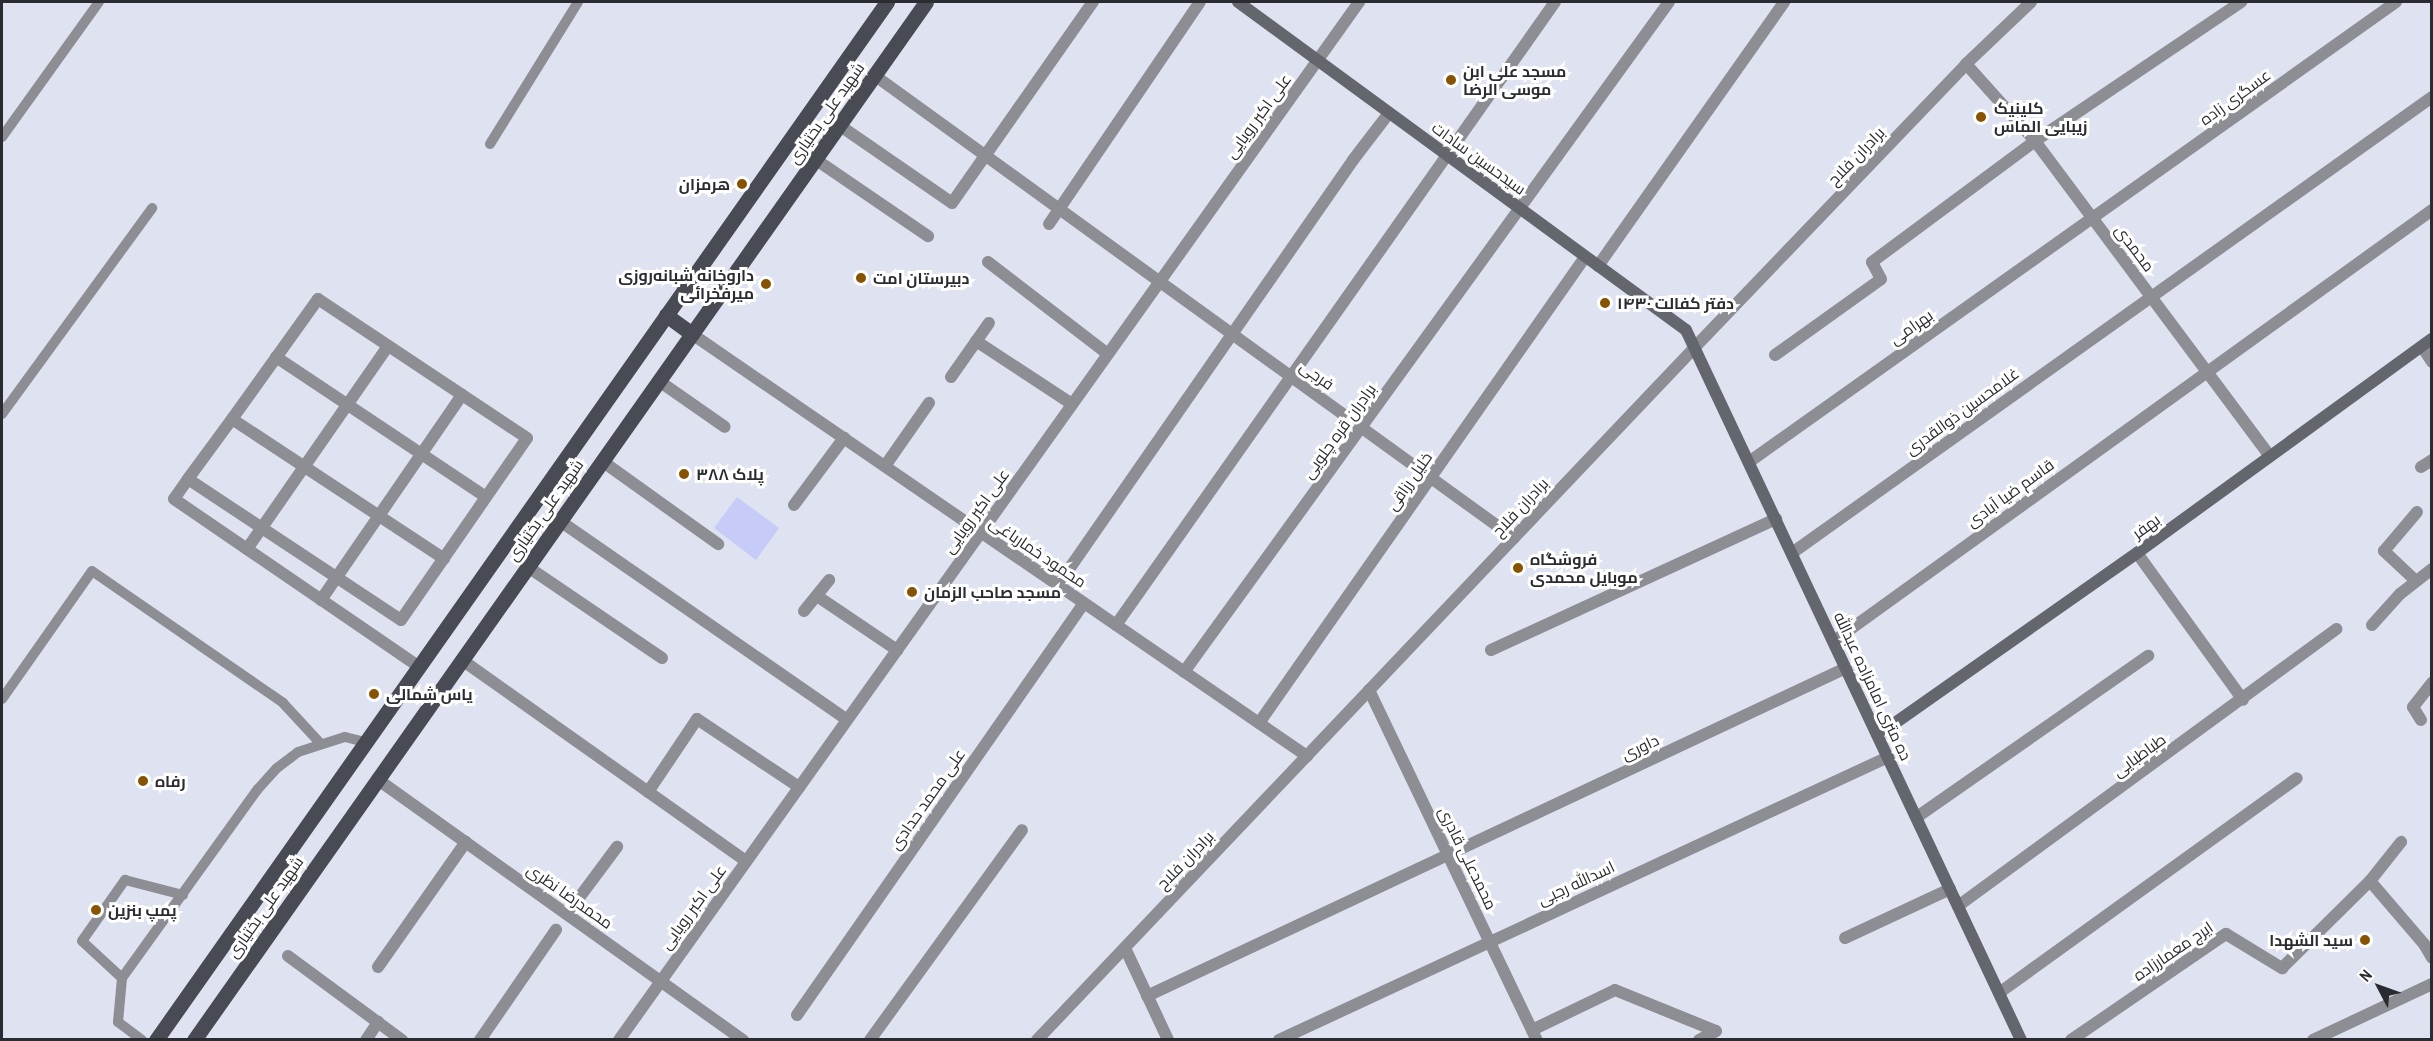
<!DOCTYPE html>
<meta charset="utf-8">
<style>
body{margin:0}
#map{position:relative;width:2433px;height:1041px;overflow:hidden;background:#dfe2f1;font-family:"Archivo Narrow",Cairo,sans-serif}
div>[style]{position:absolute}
.green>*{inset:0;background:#c6ccf7}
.lane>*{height:10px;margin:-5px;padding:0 5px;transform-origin:5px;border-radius:5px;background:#8d8e94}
.street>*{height:12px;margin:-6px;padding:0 6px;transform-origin:6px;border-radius:6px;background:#8d8e94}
.secondary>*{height:12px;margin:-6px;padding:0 6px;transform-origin:6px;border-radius:6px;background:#64666e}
.primary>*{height:15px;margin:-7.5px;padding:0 7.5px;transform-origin:7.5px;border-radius:7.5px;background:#484a54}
.dots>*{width:16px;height:16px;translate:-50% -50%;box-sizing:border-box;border:3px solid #fff;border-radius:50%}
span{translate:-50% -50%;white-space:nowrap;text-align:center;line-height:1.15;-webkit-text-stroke:6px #fff;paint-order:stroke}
.poi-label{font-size:16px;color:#2b2c32;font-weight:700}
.left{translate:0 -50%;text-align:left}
.right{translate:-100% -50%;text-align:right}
.street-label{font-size:16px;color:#2b2c32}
.frame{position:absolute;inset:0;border:3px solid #2b2c32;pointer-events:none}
.north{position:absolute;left:2349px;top:957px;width:60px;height:60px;-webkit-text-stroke:4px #fff;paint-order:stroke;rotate:311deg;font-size:16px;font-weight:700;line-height:24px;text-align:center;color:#2b2c32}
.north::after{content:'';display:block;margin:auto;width:21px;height:27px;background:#2b2c32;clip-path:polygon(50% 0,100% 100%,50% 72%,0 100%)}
</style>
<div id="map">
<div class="green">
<i style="clip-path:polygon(737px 497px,779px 528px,756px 560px,714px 528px)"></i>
</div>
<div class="lane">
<i style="left:2px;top:137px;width:166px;rotate:-54.3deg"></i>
<i style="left:490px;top:144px;width:167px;rotate:-58.2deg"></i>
<i style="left:2px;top:414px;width:255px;rotate:-53.9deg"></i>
<i style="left:2px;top:699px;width:156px;rotate:-54.9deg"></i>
<i style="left:92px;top:571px;width:232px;rotate:34.6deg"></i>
<i style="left:283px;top:703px;width:54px;rotate:47.2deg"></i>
<i style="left:122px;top:978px;width:54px;rotate:-137.2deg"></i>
<i style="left:82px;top:941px;width:75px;rotate:-54.8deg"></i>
<i style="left:125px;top:880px;width:60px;rotate:14.5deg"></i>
<i style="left:142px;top:1040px;width:30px;rotate:-143deg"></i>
<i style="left:118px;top:1022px;width:44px;rotate:-84.8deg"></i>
<i style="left:122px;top:978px;width:233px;rotate:-54.3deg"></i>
<i style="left:258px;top:789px;width:28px;rotate:-48deg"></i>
<i style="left:277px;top:768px;width:26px;rotate:-37deg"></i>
<i style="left:298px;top:752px;width:49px;rotate:-17.7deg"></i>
<i style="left:345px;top:737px;width:21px;rotate:14deg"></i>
</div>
<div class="street">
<i style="left:1966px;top:64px;width:103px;rotate:48.1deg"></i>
<i style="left:2035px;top:141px;width:393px;rotate:53.3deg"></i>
<i style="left:874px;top:75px;width:790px;rotate:35.88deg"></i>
<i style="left:839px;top:125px;width:137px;rotate:34.6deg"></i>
<i style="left:952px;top:203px;width:246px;rotate:-55deg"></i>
<i style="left:815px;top:159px;width:137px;rotate:34.3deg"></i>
<i style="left:1049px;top:224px;width:268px;rotate:-55.8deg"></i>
<i style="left:988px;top:262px;width:151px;rotate:37.5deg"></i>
<i style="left:1598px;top:266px;width:323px;rotate:-54.8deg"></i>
<i style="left:692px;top:334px;width:746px;rotate:34.46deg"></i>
<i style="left:976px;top:341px;width:115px;rotate:33.3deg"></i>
<i style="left:2422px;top:347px;width:18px;rotate:56deg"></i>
<i style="left:1775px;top:355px;width:130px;rotate:-35.6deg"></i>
<i style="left:1881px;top:279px;width:19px;rotate:-118deg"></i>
<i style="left:1872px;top:262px;width:203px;rotate:-36.6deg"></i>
<i style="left:2035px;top:141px;width:249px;rotate:-34deg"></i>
<i style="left:276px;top:357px;width:252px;rotate:33.7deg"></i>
<i style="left:951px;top:377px;width:66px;rotate:-54.9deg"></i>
<i style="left:659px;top:381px;width:80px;rotate:34.9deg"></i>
<i style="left:232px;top:419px;width:254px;rotate:33.4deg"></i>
<i style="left:602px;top:461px;width:143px;rotate:35.6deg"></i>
<i style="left:1749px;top:462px;width:794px;rotate:-35.41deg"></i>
<i style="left:885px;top:466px;width:77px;rotate:-55.1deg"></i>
<i style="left:2421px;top:467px;width:13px;rotate:-32deg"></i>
<i style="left:188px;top:479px;width:255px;rotate:33.5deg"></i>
<i style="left:401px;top:620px;width:221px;rotate:-55.3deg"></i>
<i style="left:527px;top:438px;width:251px;rotate:-146.4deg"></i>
<i style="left:318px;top:299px;width:148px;rotate:125.6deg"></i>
<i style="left:232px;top:419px;width:74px;rotate:126.3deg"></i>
<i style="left:188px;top:479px;width:24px;rotate:125deg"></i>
<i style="left:174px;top:499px;width:297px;rotate:34.4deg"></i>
<i style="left:794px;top:505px;width:84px;rotate:-53.3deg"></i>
<i style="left:560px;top:521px;width:349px;rotate:34.7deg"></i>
<i style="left:247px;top:549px;width:247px;rotate:-55.2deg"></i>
<i style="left:1792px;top:553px;width:786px;rotate:-35.47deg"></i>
<i style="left:2137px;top:553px;width:181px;rotate:54.2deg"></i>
<i style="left:528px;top:567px;width:162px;rotate:34.2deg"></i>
<i style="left:2416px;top:581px;width:44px;rotate:-136.8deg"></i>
<i style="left:2384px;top:551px;width:51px;rotate:-49.8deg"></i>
<i style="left:1058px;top:585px;width:517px;rotate:-55.23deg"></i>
<i style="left:1353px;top:160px;width:59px;rotate:-52.5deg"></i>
<i style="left:817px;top:596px;width:97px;rotate:34deg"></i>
<i style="left:321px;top:600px;width:249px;rotate:-55.5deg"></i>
<i style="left:804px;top:611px;width:40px;rotate:-51deg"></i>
<i style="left:1116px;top:625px;width:762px;rotate:-54.83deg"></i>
<i style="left:2372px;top:625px;width:42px;rotate:-47.9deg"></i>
<i style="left:2400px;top:594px;width:41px;rotate:-38deg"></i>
<i style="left:1834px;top:641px;width:737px;rotate:-35.78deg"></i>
<i style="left:1491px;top:650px;width:314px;rotate:-24.7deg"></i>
<i style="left:462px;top:660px;width:348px;rotate:35.3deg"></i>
<i style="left:1184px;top:672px;width:827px;rotate:-54.1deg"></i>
<i style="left:1369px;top:690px;width:388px;rotate:64.4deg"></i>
<i style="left:2421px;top:720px;width:15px;rotate:-122deg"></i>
<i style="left:2413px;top:707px;width:31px;rotate:-52deg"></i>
<i style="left:1259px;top:723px;width:569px;rotate:-55.02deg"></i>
<i style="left:377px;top:779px;width:450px;rotate:35.5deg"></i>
<i style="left:648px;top:792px;width:88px;rotate:-56.1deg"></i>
<i style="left:697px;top:719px;width:123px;rotate:33.7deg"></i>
<i style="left:1917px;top:817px;width:282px;rotate:-34.9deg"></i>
<i style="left:2370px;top:881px;width:83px;rotate:49.4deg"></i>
<i style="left:2424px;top:944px;width:16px;rotate:60deg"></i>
<i style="left:1958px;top:906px;width:469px;rotate:-36.2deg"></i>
<i style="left:567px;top:914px;width:84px;rotate:-53.3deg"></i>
<i style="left:1845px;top:938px;width:116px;rotate:-25deg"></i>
<i style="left:1125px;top:948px;width:102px;rotate:64.9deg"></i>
<i style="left:288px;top:956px;width:142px;rotate:36.4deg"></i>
<i style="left:378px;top:967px;width:153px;rotate:-54.9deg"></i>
<i style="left:1999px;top:993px;width:367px;rotate:-35.8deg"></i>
<i style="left:1147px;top:996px;width:772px;rotate:-25.14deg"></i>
<i style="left:797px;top:1015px;width:502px;rotate:-55.14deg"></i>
<i style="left:1532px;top:1030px;width:92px;rotate:-25.7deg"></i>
<i style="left:1615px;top:990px;width:109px;rotate:22.1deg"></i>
<i style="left:366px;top:1040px;width:22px;rotate:-56deg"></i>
<i style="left:480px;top:1040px;width:134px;rotate:-55.4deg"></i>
<i style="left:619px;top:1040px;width:1275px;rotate:-54.51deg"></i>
<i style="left:870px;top:1040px;width:259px;rotate:-54.1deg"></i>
<i style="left:1037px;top:1040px;width:956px;rotate:-46.48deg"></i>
<i style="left:1695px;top:347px;width:392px;rotate:-46.2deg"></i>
<i style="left:1966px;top:64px;width:90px;rotate:-43.6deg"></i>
<i style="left:1279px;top:1040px;width:672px;rotate:-24.92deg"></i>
<i style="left:1699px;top:1040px;width:19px;rotate:-28deg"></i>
<i style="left:2071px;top:1040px;width:188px;rotate:-34.4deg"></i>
<i style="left:2226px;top:934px;width:66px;rotate:31.3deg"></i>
<i style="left:2282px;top:968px;width:124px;rotate:-44.7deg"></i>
<i style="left:2370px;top:881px;width:50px;rotate:-51.5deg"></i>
<i style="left:2313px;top:1040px;width:132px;rotate:-25.2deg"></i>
</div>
<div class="secondary">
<i style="left:1238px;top:2px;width:555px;rotate:36.21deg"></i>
<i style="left:1686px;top:330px;width:785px;rotate:64.74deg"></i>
<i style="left:1878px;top:735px;width:317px;rotate:-35.1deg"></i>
<i style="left:2137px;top:553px;width:364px;rotate:-36deg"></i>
</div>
<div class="primary">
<i style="left:666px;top:315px;width:32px;rotate:36deg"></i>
<i style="left:156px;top:1040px;width:1270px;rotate:-54.85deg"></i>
<i style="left:194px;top:1040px;width:1270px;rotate:-54.81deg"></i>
</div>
<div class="dots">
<i style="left:1451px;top:80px;background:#885300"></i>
<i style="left:1981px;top:117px;background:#885300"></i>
<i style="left:742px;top:184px;background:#885300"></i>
<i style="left:861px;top:278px;background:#885300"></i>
<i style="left:766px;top:284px;background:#885300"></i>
<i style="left:1605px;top:303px;background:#885300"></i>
<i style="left:684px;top:474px;background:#885300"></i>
<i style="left:1518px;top:568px;background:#885300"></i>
<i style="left:912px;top:592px;background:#885300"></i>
<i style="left:374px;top:694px;background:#885300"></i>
<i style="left:143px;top:781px;background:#885300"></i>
<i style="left:96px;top:910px;background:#885300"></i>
<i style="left:2365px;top:940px;background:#885300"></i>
</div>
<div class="poi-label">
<span class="left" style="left:1463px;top:80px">مسجد علی ابن<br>موسی الرضا</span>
<span class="left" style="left:1994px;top:117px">کلینیک<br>زیبایی الماس</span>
<span class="right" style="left:730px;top:184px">هرمزان</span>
<span class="right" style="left:754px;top:284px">داروخانه شبانه‌روزی<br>میرفخرائی</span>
<span class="left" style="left:873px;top:278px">دبیرستان امت</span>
<span class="left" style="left:1617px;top:303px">دفتر کفالت ۱۴۳۰</span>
<span class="left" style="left:696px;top:474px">پلاک ۳۸۸</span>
<span class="left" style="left:1530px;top:568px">فروشگاه<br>موبایل محمدی</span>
<span class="left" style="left:924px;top:592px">مسجد صاحب الزمان</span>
<span class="left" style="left:386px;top:694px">یاس شمالی</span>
<span class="left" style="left:155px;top:781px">رفاه</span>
<span class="left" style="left:108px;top:910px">پمپ بنزین</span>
<span class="right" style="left:2353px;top:940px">سید الشهدا</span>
</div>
<div class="street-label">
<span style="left:2235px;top:97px;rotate:-36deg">عسگری زاده</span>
<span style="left:826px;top:113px;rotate:-55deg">شهید علی بختیاری</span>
<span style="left:1258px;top:116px;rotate:-54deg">علی اکبر رویایی</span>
<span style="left:1856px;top:156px;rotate:-46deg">برادران فلاح</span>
<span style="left:1479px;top:158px;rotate:36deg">سیدحسین سادات</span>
<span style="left:2135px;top:248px;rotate:53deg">محمدی</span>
<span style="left:1911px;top:327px;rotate:-35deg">بهرامی</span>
<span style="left:1317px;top:375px;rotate:36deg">فرجی</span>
<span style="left:1962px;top:411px;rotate:-36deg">غلامحسین ذوالقدری</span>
<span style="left:1339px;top:431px;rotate:-54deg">برادران قره چلویی</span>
<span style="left:1409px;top:481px;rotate:-55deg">خلیل رزاقی</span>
<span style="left:2010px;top:493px;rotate:-36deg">قاسم ضیا آبادی</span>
<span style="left:1520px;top:507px;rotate:-47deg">برادران فلاح</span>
<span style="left:545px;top:510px;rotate:-55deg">شهید علی بختیاری</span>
<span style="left:976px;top:511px;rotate:-54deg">علی اکبر رویایی</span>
<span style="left:2146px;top:526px;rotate:-36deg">بهفر</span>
<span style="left:1038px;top:552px;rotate:34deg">محمود خمارباغی</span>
<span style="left:1873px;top:686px;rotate:65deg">ده متری امامزاده عبدالله</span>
<span style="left:1640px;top:747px;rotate:-25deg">داوری</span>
<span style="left:2139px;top:755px;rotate:-36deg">طباطبایی</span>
<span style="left:927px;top:799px;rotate:-55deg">علی محمد حدادی</span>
<span style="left:1468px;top:858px;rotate:64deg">محمدعلی قادری</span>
<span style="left:1185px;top:860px;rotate:-46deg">برادران فلاح</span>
<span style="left:1576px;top:883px;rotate:-25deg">اسدالله رجبی</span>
<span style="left:570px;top:896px;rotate:35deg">محمدرضا نظری</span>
<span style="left:265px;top:907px;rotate:-55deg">شهید علی بختیاری</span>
<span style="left:693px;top:907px;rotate:-54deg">علی اکبر رویایی</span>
<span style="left:2173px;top:951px;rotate:-34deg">ایرج معمارزاده</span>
</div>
<div class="frame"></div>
<div class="north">N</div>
</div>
